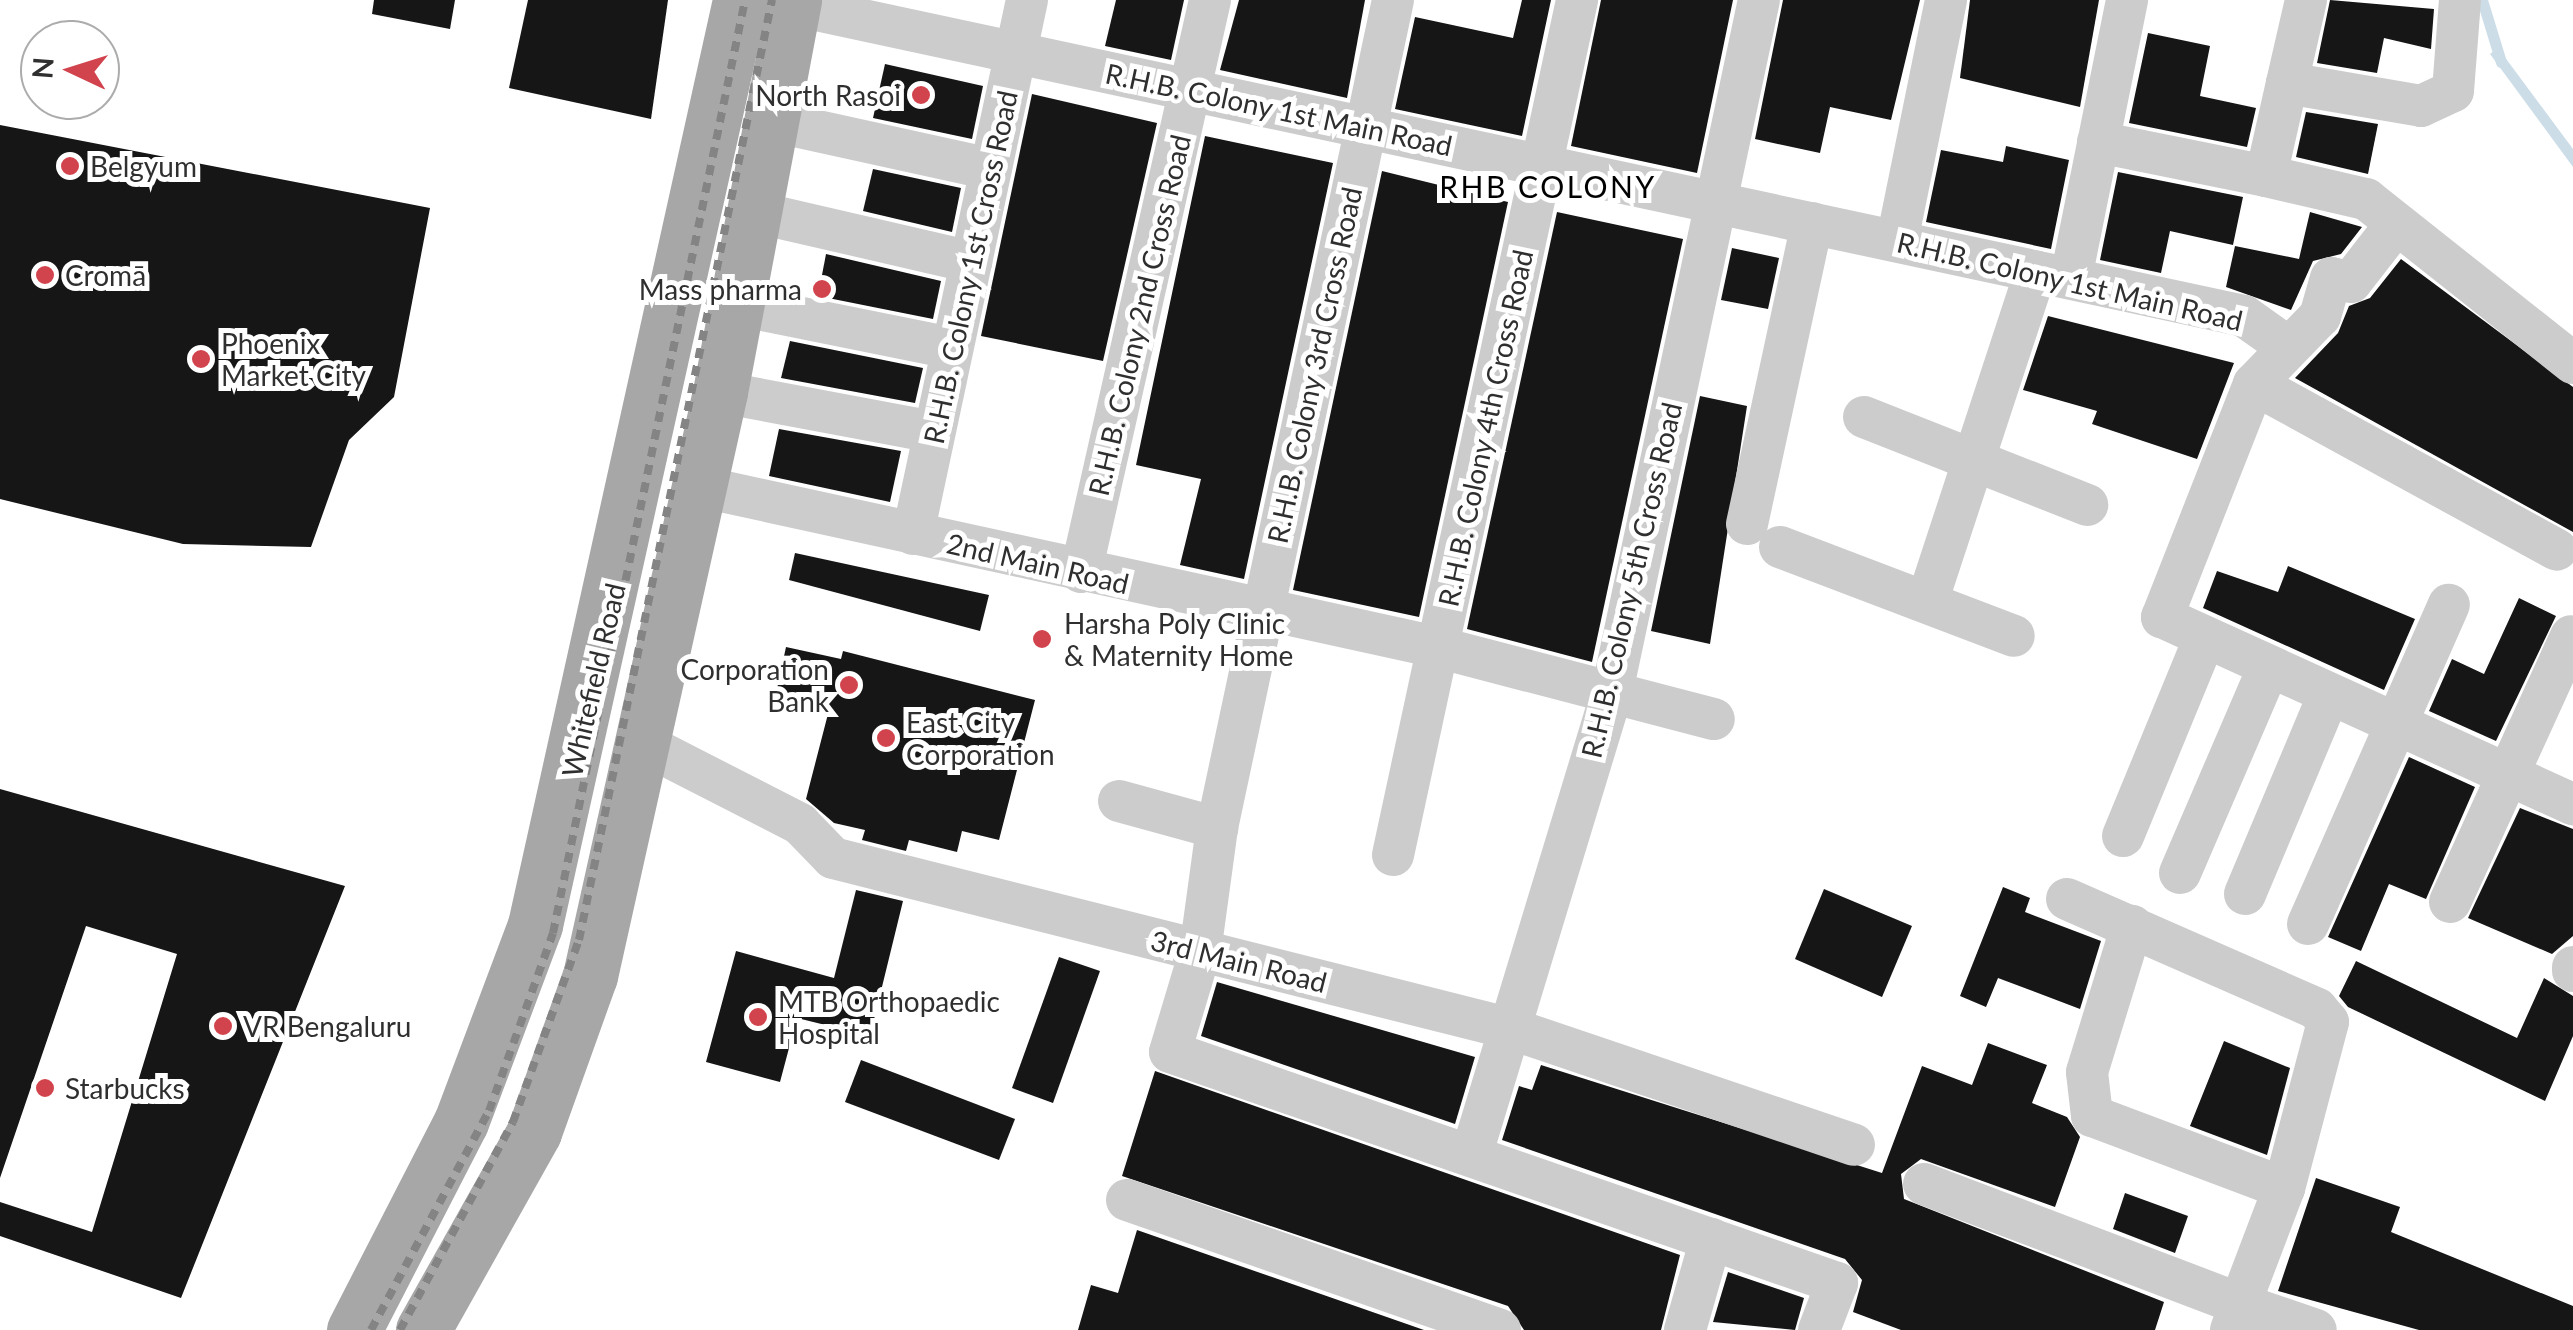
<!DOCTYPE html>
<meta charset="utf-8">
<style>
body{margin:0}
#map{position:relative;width:2573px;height:1330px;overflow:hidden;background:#fff;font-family:Lato,sans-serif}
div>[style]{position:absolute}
.water>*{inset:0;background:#ccdde8}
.stream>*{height:11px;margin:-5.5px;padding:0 5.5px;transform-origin:5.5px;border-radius:5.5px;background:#ccdde8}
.building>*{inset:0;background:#161616}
.street>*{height:42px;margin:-21px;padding:0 21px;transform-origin:21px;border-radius:21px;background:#ccc}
.primary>*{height:55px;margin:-27.5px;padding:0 27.5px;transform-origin:27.5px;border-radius:27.5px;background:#a7a7a7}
.rail>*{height:8px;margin-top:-4px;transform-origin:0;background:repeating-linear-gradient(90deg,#848484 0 10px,transparent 0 18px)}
.dots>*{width:28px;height:28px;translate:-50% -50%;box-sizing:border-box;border:5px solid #fff;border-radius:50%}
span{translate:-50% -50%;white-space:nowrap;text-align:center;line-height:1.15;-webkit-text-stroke:10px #fff;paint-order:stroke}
.poi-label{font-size:28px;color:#2f2f2f}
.right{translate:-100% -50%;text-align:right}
.left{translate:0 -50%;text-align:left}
.street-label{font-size:28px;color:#2f2f2f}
.neighbourhood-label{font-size:30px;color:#000;letter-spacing:2.5px}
.north{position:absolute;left:20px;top:20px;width:100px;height:100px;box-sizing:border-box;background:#fff;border:2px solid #acacac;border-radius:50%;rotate:274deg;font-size:28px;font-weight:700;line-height:40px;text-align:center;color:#2f2f2f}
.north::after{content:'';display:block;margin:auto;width:35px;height:45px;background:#d2444d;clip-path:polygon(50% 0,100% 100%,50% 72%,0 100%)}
</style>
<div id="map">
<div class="water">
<i style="clip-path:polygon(2498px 48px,2573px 149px,2573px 167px,2490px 54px)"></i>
</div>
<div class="stream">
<i style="left:2482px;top:0;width:65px;rotate:73deg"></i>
</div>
<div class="building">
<i style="clip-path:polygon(374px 0,455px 0,450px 29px,372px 14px)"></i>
<i style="clip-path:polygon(528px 0,668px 0,651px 119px,509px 88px)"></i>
<i style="clip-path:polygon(1116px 0,1184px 0,1171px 60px,1105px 46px)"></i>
<i style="clip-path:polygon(1239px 0,1365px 0,1347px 98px,1220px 70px)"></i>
<i style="clip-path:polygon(1522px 0,1551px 0,1522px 136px,1395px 109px,1415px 17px,1513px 38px)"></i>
<i style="clip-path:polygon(1601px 0,1733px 0,1697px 173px,1571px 146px)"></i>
<i style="clip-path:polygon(1783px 0,1920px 0,1891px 120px,1830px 107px,1820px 153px,1755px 139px)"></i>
<i style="clip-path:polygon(1970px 0,2099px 0,2080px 107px,1960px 78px)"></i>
<i style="clip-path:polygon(2330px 0,2434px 9px,2431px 49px,2384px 38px,2377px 73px,2317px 63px)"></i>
<i style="clip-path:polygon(2148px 33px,2210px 46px,2200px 96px,2256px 108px,2247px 147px,2129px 123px)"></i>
<i style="clip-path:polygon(885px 64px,983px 86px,972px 139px,873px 118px)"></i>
<i style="clip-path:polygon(1032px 94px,1157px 123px,1103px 361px,981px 336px)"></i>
<i style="clip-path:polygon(2306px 112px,2378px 124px,2368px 174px,2296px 157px)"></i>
<i style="clip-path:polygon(0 125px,430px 208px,394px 397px,349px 440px,311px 547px,183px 544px,0 499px)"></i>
<i style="clip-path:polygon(1205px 136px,1333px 163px,1244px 579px,1180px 565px,1201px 479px,1136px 465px)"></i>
<i style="clip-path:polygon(2006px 146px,2069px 160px,2051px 249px,1926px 222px,1941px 150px,2003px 162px)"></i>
<i style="clip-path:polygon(873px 169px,961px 188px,952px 232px,863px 211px)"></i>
<i style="clip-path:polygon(1382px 171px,1508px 202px,1419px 617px,1293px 590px)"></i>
<i style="clip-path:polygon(2118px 172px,2243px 197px,2233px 245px,2170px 231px,2161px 273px,2100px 260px)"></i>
<i style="clip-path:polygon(1557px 212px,1683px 239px,1592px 662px,1467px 629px)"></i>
<i style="clip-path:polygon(2310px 212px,2362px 227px,2341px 254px,2313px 261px,2291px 310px,2226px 287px,2235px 246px,2299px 259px)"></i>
<i style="clip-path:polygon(1732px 248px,1779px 258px,1768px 309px,1721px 300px)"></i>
<i style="clip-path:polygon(826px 254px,941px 281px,933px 319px,818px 296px)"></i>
<i style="clip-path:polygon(2401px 259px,2573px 387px,2573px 532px,2295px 378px,2338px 333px,2349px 306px,2370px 298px)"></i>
<i style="clip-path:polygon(2048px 316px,2234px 363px,2197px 459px,2092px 424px,2097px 411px,2023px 390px)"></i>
<i style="clip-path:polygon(790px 341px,923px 368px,915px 403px,781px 378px)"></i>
<i style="clip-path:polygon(1700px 396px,1747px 406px,1710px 644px,1651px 631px)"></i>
<i style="clip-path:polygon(779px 429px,901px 451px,890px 502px,769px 476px)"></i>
<i style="clip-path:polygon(795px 553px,989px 595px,980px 631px,789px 580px)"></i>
<i style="clip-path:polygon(2288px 566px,2415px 619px,2384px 690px,2203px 608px,2217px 571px,2278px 592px)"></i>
<i style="clip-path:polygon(2519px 598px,2556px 616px,2496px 741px,2429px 711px,2452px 659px,2484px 674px)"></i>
<i style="clip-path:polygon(786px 647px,841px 659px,843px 651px,1035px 700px,999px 840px,962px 831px,957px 852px,909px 840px,906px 851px,862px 840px,865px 830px,834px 823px,806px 799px,829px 710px,775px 698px)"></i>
<i style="clip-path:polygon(2409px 757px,2475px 787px,2426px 899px,2389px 884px,2361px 951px,2328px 937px)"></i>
<i style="clip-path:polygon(0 789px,345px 886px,181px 1298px,0 1236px,0 1202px,92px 1232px,177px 954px,86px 926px,0 1178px)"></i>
<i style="clip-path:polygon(2520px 808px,2573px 829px,2573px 936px,2552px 954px,2468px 918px)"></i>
<i style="clip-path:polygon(2003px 887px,2030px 898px,2025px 912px,2101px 941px,2080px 1009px,1998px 978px,1986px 1007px,1960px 996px)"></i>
<i style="clip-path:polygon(1824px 889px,1912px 926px,1882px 997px,1795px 959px)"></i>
<i style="clip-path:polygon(856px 890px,903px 901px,870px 1036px,797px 1018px,780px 1082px,706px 1062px,736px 951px,834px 978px)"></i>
<i style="clip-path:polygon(1059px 957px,1100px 971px,1053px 1103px,1012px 1088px)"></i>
<i style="clip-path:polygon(2356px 961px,2517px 1038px,2544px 978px,2573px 996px,2573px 1036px,2545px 1101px,2348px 1007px,2339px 996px)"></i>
<i style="clip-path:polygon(1217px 982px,1475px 1057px,1455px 1124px,1201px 1036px)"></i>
<i style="clip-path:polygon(2224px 1041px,2290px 1068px,2267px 1155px,2190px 1126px)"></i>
<i style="clip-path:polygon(1988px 1043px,2047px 1065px,2032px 1103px,2067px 1117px,2080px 1137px,2055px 1207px,1921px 1159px,1901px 1174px,1904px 1199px,2164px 1302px,2155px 1330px,1901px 1330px,1853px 1312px,1862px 1280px,1845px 1259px,1502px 1140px,1519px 1086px,1532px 1090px,1541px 1065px,1882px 1173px,1922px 1066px,1972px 1085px)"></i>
<i style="clip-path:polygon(861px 1060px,1015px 1119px,999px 1160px,845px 1102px)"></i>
<i style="clip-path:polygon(1155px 1071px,1680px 1255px,1661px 1330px,1524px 1330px,1508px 1306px,1122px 1176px)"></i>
<i style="clip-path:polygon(2316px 1178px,2400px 1207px,2391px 1232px,2573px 1306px,2573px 1330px,2419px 1330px,2278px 1291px)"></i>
<i style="clip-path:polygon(2125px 1193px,2188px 1216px,2175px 1253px,2113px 1229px)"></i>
<i style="clip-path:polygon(1137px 1230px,1424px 1330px,1078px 1330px,1091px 1285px,1118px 1293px)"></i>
<i style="clip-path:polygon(1728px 1272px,1804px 1298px,1795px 1330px,1713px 1322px)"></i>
</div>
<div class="street">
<i style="left:793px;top:5px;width:1484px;rotate:12.1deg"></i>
<i style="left:2244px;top:316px;width:50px;rotate:35.3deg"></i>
<i style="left:2287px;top:83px;width:85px;rotate:-77.1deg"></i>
<i style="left:772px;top:121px;width:224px;rotate:12.4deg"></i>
<i style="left:2098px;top:142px;width:171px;rotate:11.4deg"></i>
<i style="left:2266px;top:176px;width:95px;rotate:-77.3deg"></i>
<i style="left:2287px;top:83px;width:136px;rotate:9.7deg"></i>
<i style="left:2421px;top:106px;width:35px;rotate:-25deg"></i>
<i style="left:2453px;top:91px;width:91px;rotate:-85.6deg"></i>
<i style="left:2266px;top:176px;width:103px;rotate:13deg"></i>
<i style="left:2366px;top:199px;width:264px;rotate:38.4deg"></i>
<i style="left:755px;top:212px;width:222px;rotate:13deg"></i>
<i style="left:2396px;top:224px;width:73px;rotate:127.8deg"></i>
<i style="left:2351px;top:282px;width:20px;rotate:-169deg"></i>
<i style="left:2331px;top:278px;width:40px;rotate:106deg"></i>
<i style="left:2320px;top:316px;width:95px;rotate:134.1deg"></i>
<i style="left:2254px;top:384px;width:251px;rotate:111.5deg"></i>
<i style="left:2162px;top:617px;width:452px;rotate:24.5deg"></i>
<i style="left:1897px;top:241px;width:246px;rotate:-78.5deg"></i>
<i style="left:2071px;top:278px;width:284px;rotate:-78.6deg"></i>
<i style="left:738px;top:305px;width:218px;rotate:11.4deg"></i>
<i style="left:2254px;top:384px;width:345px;rotate:28.7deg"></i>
<i style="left:720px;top:392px;width:218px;rotate:10.6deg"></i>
<i style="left:1864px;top:417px;width:240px;rotate:21.5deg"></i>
<i style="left:698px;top:486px;width:756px;rotate:12.29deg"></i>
<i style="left:1437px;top:647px;width:286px;rotate:14.6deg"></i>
<i style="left:1747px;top:524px;width:308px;rotate:-77.8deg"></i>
<i style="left:913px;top:534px;width:546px;rotate:-77.95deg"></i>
<i style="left:1780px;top:547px;width:250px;rotate:20.8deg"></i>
<i style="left:1081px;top:572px;width:586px;rotate:-77.29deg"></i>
<i style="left:1927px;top:602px;width:348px;rotate:-71.8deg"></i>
<i style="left:644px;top:744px;width:175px;rotate:27.1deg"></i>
<i style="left:800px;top:824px;width:47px;rotate:45.9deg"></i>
<i style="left:833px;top:858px;width:700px;rotate:14.14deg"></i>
<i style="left:1512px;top:1029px;width:361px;rotate:18.7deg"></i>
<i style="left:1119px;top:801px;width:102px;rotate:15.4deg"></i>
<i style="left:1217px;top:828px;width:846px;rotate:-78deg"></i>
<i style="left:1217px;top:828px;width:125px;rotate:97.8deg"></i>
<i style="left:1200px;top:952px;width:104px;rotate:106.7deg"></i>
<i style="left:1170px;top:1052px;width:706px;rotate:19.1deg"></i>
<i style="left:1837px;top:1283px;width:50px;rotate:111deg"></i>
<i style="left:2123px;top:836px;width:213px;rotate:-67.6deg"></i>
<i style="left:1393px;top:855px;width:875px;rotate:-77.85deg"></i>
<i style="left:2180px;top:873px;width:225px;rotate:-66.7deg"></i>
<i style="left:2245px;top:894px;width:217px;rotate:-67.2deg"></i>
<i style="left:2067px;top:899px;width:273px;rotate:23.7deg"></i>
<i style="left:2317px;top:1009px;width:17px;rotate:50deg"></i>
<i style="left:2328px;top:1022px;width:172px;rotate:104.8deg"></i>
<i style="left:2450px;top:902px;width:292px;rotate:-65.5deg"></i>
<i style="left:2308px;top:924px;width:349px;rotate:-66.2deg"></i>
<i style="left:2573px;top:967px;width:4px;rotate:90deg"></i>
<i style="left:1472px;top:1153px;width:482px;rotate:-73.1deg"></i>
<i style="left:1612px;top:692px;width:707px;rotate:-78.01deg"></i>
<i style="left:1924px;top:1184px;width:338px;rotate:20.8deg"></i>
<i style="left:2240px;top:1304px;width:124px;rotate:-69.2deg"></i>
<i style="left:2284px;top:1188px;width:205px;rotate:-159.4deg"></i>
<i style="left:2092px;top:1116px;width:44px;rotate:-96.5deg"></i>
<i style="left:2087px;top:1072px;width:153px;rotate:-72.9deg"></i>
<i style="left:1127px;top:1200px;width:395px;rotate:19.2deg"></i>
<i style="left:1685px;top:1330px;width:95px;rotate:-74.1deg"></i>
<i style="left:2231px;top:1330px;width:28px;rotate:-71deg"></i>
<i style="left:2240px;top:1304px;width:80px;rotate:18.9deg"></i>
</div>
<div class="primary">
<i style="left:354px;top:1330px;width:234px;rotate:-62.8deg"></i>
<i style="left:461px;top:1122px;width:210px;rotate:-69.4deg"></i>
<i style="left:535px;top:925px;width:947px;rotate:-77.5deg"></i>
<i style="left:423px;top:1330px;width:227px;rotate:-60.7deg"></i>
<i style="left:534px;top:1132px;width:166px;rotate:-70.3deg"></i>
<i style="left:590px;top:976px;width:598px;rotate:-77.45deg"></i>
<i style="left:720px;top:392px;width:399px;rotate:-79.3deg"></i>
</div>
<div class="rail">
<i style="left:371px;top:1330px;width:249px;rotate:-61.7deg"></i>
<i style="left:489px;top:1111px;width:189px;rotate:-70.2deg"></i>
<i style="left:553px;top:933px;width:953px;rotate:-78.37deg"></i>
<i style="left:400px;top:1330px;width:237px;rotate:-61.5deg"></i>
<i style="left:513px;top:1122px;width:194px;rotate:-70.1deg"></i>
<i style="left:579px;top:940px;width:960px;rotate:-78.4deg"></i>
</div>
<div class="dots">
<i style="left:921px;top:95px;background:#d2444d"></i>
<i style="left:70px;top:166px;background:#d2444d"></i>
<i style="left:45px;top:275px;background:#d2444d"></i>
<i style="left:822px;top:289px;background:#d2444d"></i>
<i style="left:201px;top:359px;background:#d2444d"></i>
<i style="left:1042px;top:639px;background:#d2444d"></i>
<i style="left:849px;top:685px;background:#d2444d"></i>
<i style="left:886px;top:738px;background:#d2444d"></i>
<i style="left:758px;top:1017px;background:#d2444d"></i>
<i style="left:223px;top:1026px;background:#d2444d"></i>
<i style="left:45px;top:1088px;background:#d2444d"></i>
</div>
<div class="poi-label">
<span class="right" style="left:901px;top:95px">North Rasoi</span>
<span class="left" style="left:90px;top:166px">Belgyum</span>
<span class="left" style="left:65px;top:275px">Cromā</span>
<span class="right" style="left:802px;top:289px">Mass pharma</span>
<span class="left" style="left:221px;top:359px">Phoenix<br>Market City</span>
<span class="left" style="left:1064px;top:639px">Harsha Poly Clinic<br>&amp; Maternity Home</span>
<span class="right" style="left:829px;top:685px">Corporation<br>Bank</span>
<span class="left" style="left:906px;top:738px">East City<br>Corporation</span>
<span class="left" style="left:778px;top:1017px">MTB Orthopaedic<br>Hospital</span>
<span class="left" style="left:243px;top:1026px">VR Bengaluru</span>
<span class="left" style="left:65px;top:1088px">Starbucks</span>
</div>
<div class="street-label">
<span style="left:1279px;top:109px;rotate:12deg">R.H.B. Colony 1st Main Road</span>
<span style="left:970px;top:267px;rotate:-78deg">R.H.B. Colony 1st Cross Road</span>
<span style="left:2070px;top:281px;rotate:13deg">R.H.B. Colony 1st Main Road</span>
<span style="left:1139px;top:315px;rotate:-77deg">R.H.B. Colony 2nd Cross Road</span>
<span style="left:1314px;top:365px;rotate:-78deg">R.H.B. Colony 3rd Cross Road</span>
<span style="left:1485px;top:428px;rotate:-78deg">R.H.B. Colony 4th Cross Road</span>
<span style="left:1038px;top:563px;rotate:13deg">2nd Main Road</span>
<span style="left:1631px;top:580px;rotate:-77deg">R.H.B. Colony 5th Cross Road</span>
<span style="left:593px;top:680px;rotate:-77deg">Whitefield Road</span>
<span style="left:1239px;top:961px;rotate:14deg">3rd Main Road</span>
</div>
<div class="neighbourhood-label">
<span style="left:1548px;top:186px">RHB COLONY</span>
</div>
<div class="north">N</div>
</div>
